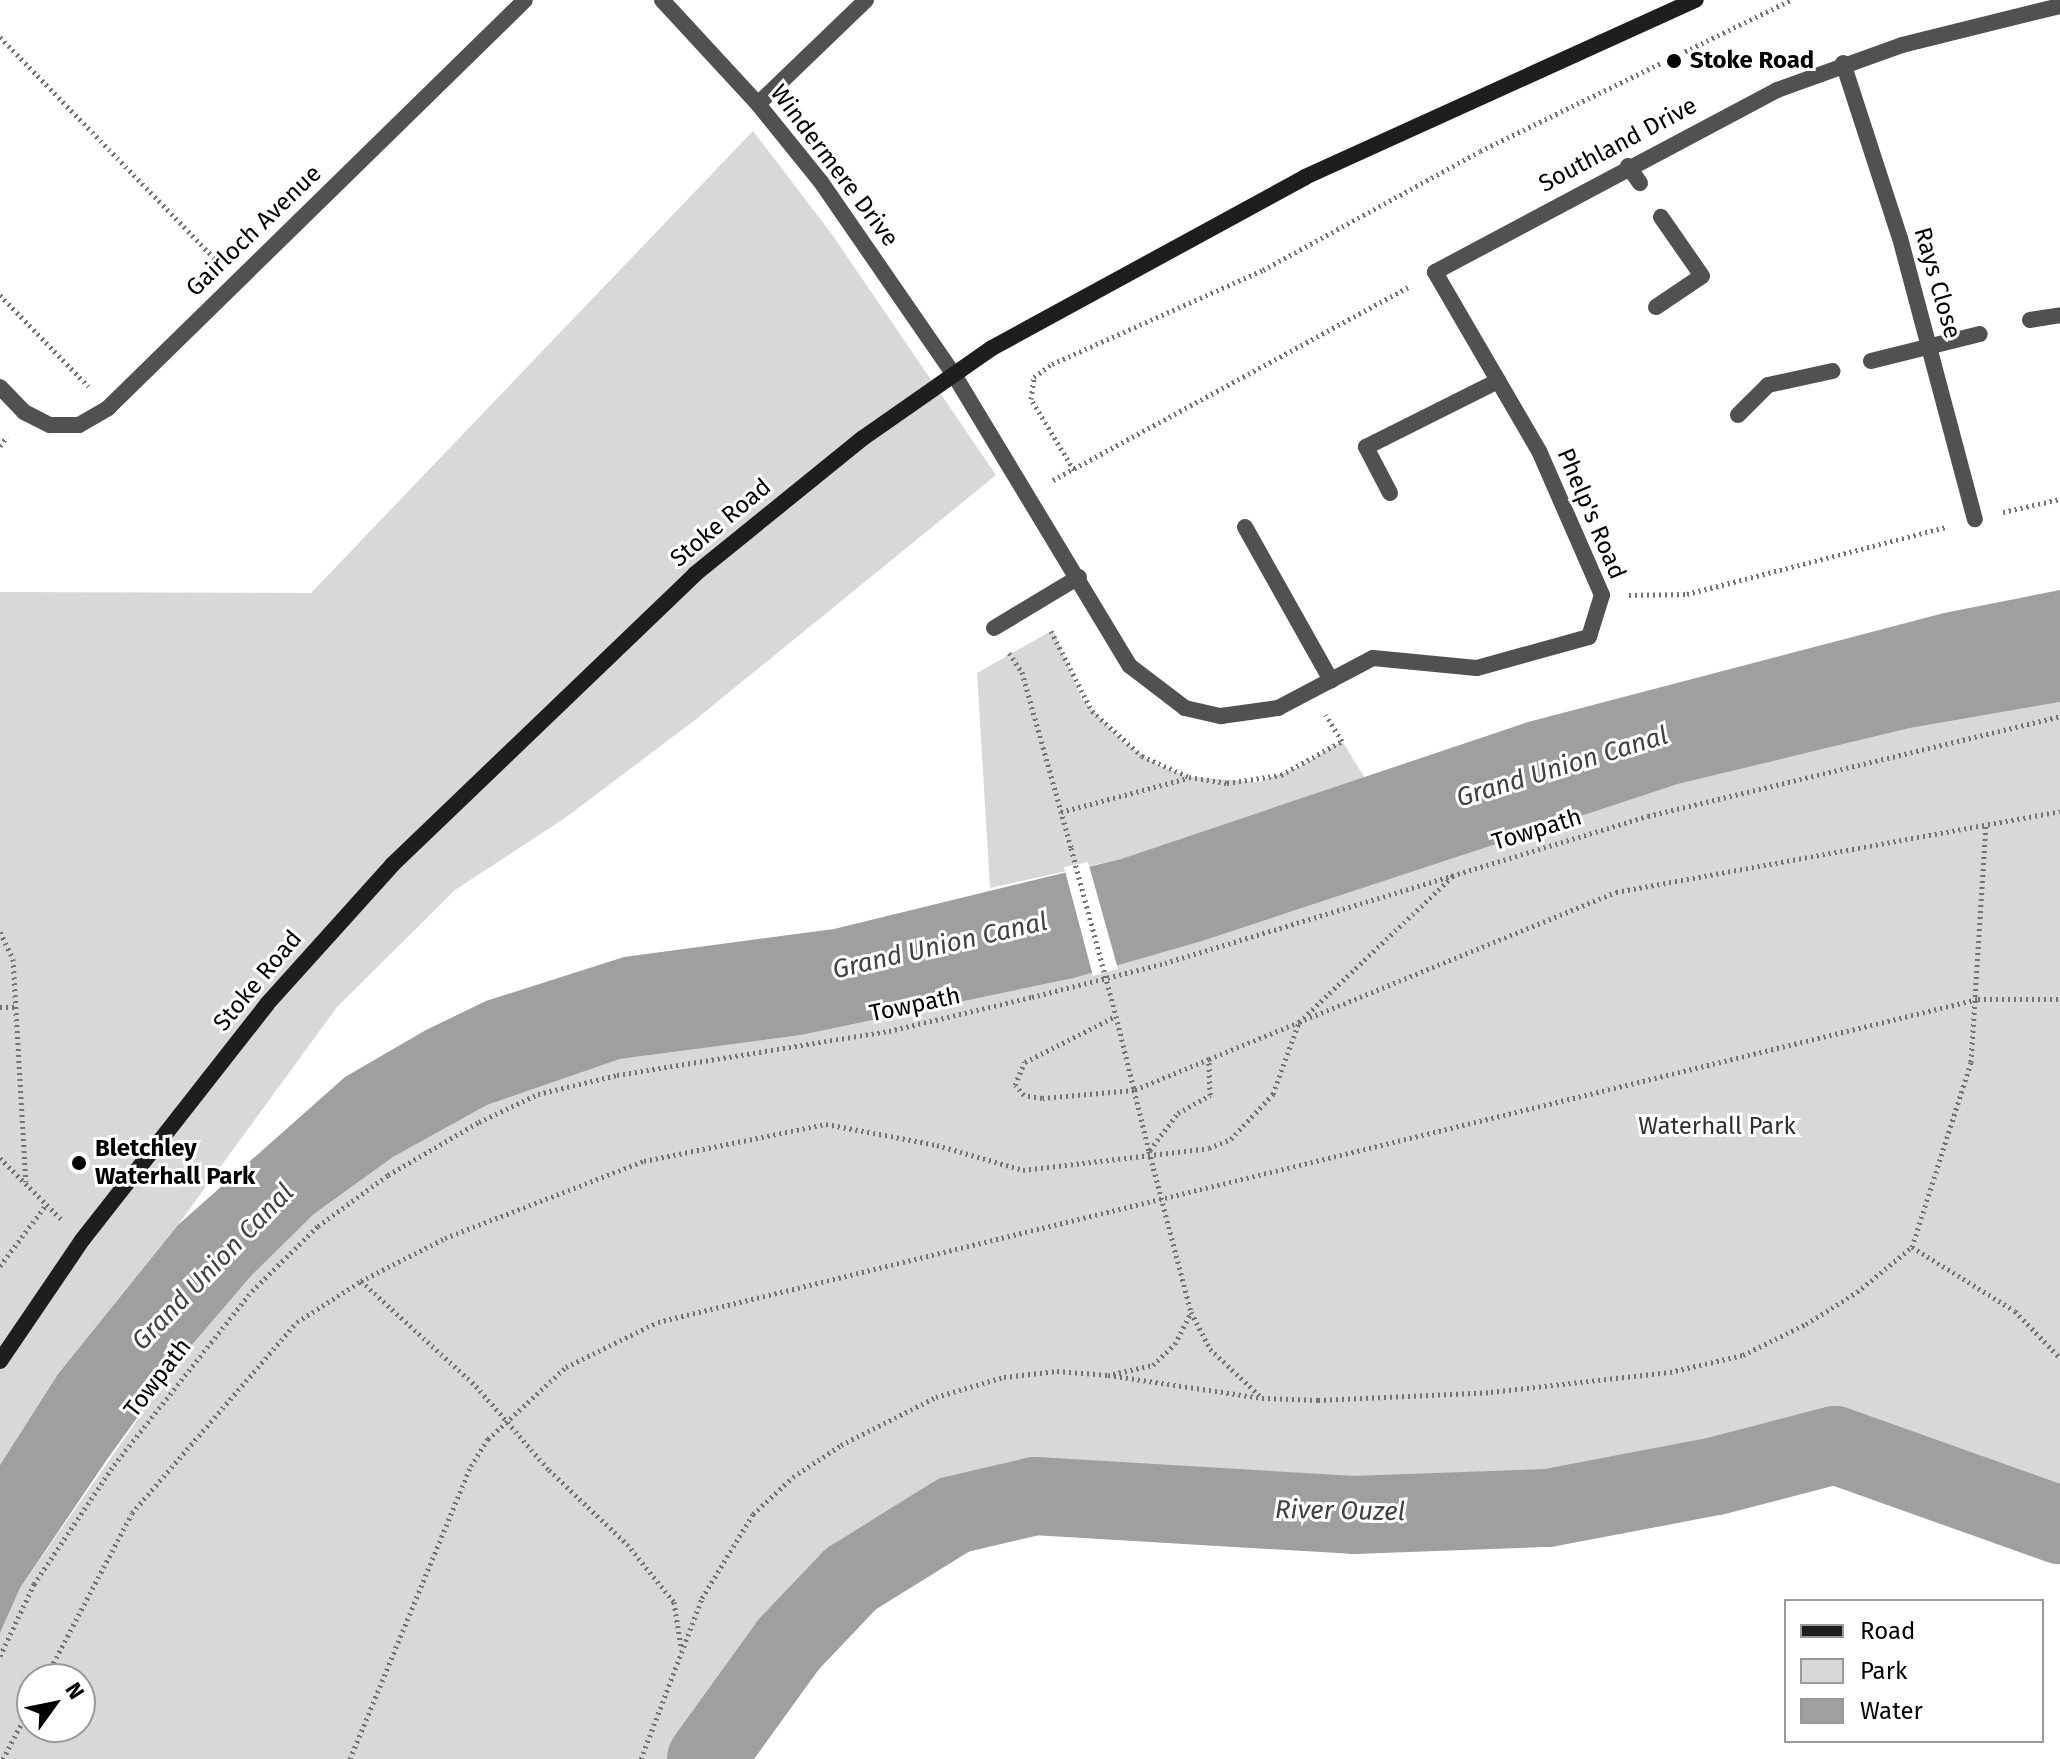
<!DOCTYPE html>
<style>
body{margin:0}
#map{position:relative;width:2060px;height:1759px;overflow:hidden;background:#fff;font-family:"Fira Sans",sans-serif}
div>[style]{position:absolute}
.green>*{inset:0;background:#d8d8d8}
.water>*{inset:0;background:#9f9f9f}
.pier>*{inset:0;background:#fff}
.river>*{height:78px;margin:-39px;padding:0 39px;transform-origin:39px;border-radius:39px;background:#9f9f9f}
.path>*{height:5px;margin-top:-2.5px;transform-origin:0;background:repeating-linear-gradient(90deg,#737373 0 2px,transparent 0 6px)}
.lane>*{height:16px;margin:-8px;padding:0 8px;transform-origin:8px;border-radius:8px;background:#515151}
.street>*{height:16px;margin:-8px;padding:0 8px;transform-origin:8px;border-radius:8px;background:#515151}
.secondary>*{height:16px;margin:-8px;padding:0 8px;transform-origin:8px;border-radius:8px;background:#1e1e1e}
.path-bridge>*{height:5px;margin-top:-2.5px;transform-origin:0;background:repeating-linear-gradient(90deg,#737373 0 2px,transparent 0 6px)}
.dots>*{width:22px;height:22px;translate:-50% -50%;box-sizing:border-box;border:4px solid #fff;border-radius:50%}
span{translate:-50% -50%;white-space:nowrap;text-align:center;line-height:1.15;-webkit-text-stroke:6px #fff;paint-order:stroke}
.poi-label{font-size:24px;color:#000;font-weight:700}
.left{translate:0 -50%;text-align:left}
.street-label{font-size:24px;color:#000}
.park-label{font-size:24px;color:#2f2f2f}
.water-label{font-size:26px;color:#404040;font-style:italic}
.legend{position:absolute;left:1784px;top:1599px;width:260px;height:144px;box-sizing:border-box;background:#fff;border:2px solid #999;margin:0;padding:10px 14px;list-style:none;font-size:24px;color:#000}
.legend li{display:flex;align-items:center;gap:16px;height:40px}
.legend b{width:40px;border:2px solid #999}
.north{position:absolute;left:16px;top:1663px;width:80px;height:80px;box-sizing:border-box;background:#fff;border:2px solid #999;border-radius:50%;rotate:57deg;font-size:22px;font-weight:700;line-height:32px;text-align:center;color:#000}
.north::after{content:'';display:block;margin:auto;width:28px;height:36px;background:#000;clip-path:polygon(50% 0,100% 100%,50% 72%,0 100%)}
</style>
<div id="map">
<div class="green">
<i style="clip-path:polygon(753px 131px,831px 233px,996px 475px,695px 720px,565px 818px,455px 890px,337px 1007px,178px 1225px,58px 1374px,0 1465px,0 592px,311px 593px)"></i>
<i style="clip-path:polygon(1053px 630px,1082px 699px,1123px 742px,1157px 765px,1189px 777px,1259px 782px,1301px 766px,1342px 741px,1365px 778px,1121px 859px,990px 888px,977px 673px)"></i>
<i style="clip-path:polygon(evenodd,2060px 702px,2060px 1525px,1835px 1445px,1716px 1476px,1548px 1508px,1353px 1515px,1034px 1496px,954px 1515px,851px 1579px,789px 1644px,706px 1759px,0 1759px,0 1633px,20px 1588px,179px 1360px,251px 1276px,314px 1214px,393px 1157px,487px 1105px,620px 1059px,801px 1035px,1074px 978px,1202px 941px,1678px 784px,1910px 728px,2060px 702px,32px 1679px,80px 1679px,80px 1727px,32px 1727px,32px 1679px)"></i>
</div>
<div class="water">
<i style="clip-path:polygon(2060px 590px,2060px 702px,1910px 728px,1678px 784px,1202px 941px,1074px 978px,801px 1035px,620px 1059px,487px 1105px,393px 1157px,314px 1214px,251px 1276px,179px 1360px,108px 1458px,20px 1588px,0 1633px,0 1465px,58px 1374px,178px 1225px,345px 1077px,426px 1030px,486px 1001px,624px 957px,834px 929px,1121px 859px,1528px 722px,1944px 613px)"></i>
</div>
<div class="pier">
<i style="clip-path:polygon(1088px 862px,1118px 969px,1093px 976px,1064px 867px)"></i>
</div>
<div class="river">
<i style="left:706px;top:1759px;width:142px;rotate:-54.2deg"></i>
<i style="left:789px;top:1644px;width:90px;rotate:-46.4deg"></i>
<i style="left:851px;top:1579px;width:121px;rotate:-31.9deg"></i>
<i style="left:954px;top:1515px;width:83px;rotate:-13.2deg"></i>
<i style="left:1035px;top:1496px;width:319px;rotate:3.4deg"></i>
<i style="left:1353px;top:1515px;width:195px;rotate:-2.1deg"></i>
<i style="left:1548px;top:1508px;width:171px;rotate:-10.8deg"></i>
<i style="left:1716px;top:1476px;width:123px;rotate:-14.6deg"></i>
<i style="left:1835px;top:1445px;width:239px;rotate:19.6deg"></i>
</div>
<div class="path">
<i style="left:0;top:37px;width:310px;rotate:45.9deg"></i>
<i style="left:0;top:295px;width:127px;rotate:46deg"></i>
<i style="left:0;top:446px;width:12px;rotate:-55deg"></i>
<i style="left:1074px;top:470px;width:83px;rotate:-121.2deg"></i>
<i style="left:1031px;top:399px;width:22px;rotate:-82deg"></i>
<i style="left:1034px;top:377px;width:22px;rotate:-36deg"></i>
<i style="left:1052px;top:364px;width:231px;rotate:-24deg"></i>
<i style="left:1263px;top:270px;width:247px;rotate:-28.7deg"></i>
<i style="left:1480px;top:151px;width:346px;rotate:-25.9deg"></i>
<i style="left:1053px;top:480px;width:406px;rotate:-28.5deg"></i>
<i style="left:2003px;top:512px;width:58px;rotate:-12.8deg"></i>
<i style="left:1629px;top:595px;width:58px;rotate:-1deg"></i>
<i style="left:1687px;top:594px;width:268px;rotate:-14.5deg"></i>
<i style="left:1051px;top:631px;width:90px;rotate:62.9deg"></i>
<i style="left:1092px;top:711px;width:67px;rotate:42deg"></i>
<i style="left:1142px;top:756px;width:51px;rotate:24.1deg"></i>
<i style="left:1189px;top:777px;width:38px;rotate:9deg"></i>
<i style="left:1227px;top:783px;width:55px;rotate:-8.4deg"></i>
<i style="left:1281px;top:775px;width:70px;rotate:-29.1deg"></i>
<i style="left:1342px;top:741px;width:31px;rotate:-122deg"></i>
<i style="left:1009px;top:653px;width:23px;rotate:56deg"></i>
<i style="left:1022px;top:672px;width:183px;rotate:74.4deg"></i>
<i style="left:1061px;top:812px;width:131px;rotate:-15deg"></i>
<i style="left:0;top:932px;width:30px;rotate:64deg"></i>
<i style="left:13px;top:959px;width:223px;rotate:86.7deg"></i>
<i style="left:0;top:1007px;width:16px"></i>
<i style="left:1209px;top:1059px;width:97px;rotate:-22.3deg"></i>
<i style="left:1299px;top:1022px;width:214px;rotate:-43.5deg"></i>
<i style="left:1150px;top:1150px;width:46px;rotate:-52.9deg"></i>
<i style="left:1178px;top:1113px;width:37px;rotate:-29deg"></i>
<i style="left:1210px;top:1095px;width:36px;rotate:-92deg"></i>
<i style="left:1209px;top:1059px;width:81px;rotate:157.5deg"></i>
<i style="left:1134px;top:1090px;width:92px;rotate:175deg"></i>
<i style="left:1042px;top:1098px;width:18px;rotate:-171deg"></i>
<i style="left:1024px;top:1095px;width:13px;rotate:-132deg"></i>
<i style="left:1015px;top:1085px;width:25px;rotate:-67deg"></i>
<i style="left:1025px;top:1062px;width:102px;rotate:-26.8deg"></i>
<i style="left:1116px;top:1016px;width:76px;rotate:76.3deg"></i>
<i style="left:1134px;top:1090px;width:63px;rotate:76.2deg"></i>
<i style="left:1149px;top:1151px;width:166px;rotate:75.4deg"></i>
<i style="left:1191px;top:1312px;width:42px;rotate:62.8deg"></i>
<i style="left:1210px;top:1349px;width:70px;rotate:43.3deg"></i>
<i style="left:0;top:1158px;width:86px;rotate:45deg"></i>
<i style="left:1912px;top:1247px;width:194px;rotate:-72.3deg"></i>
<i style="left:1971px;top:1062px;width:238px;rotate:-86.4deg"></i>
<i style="left:0;top:1266px;width:76px;rotate:-53deg"></i>
<i style="left:361px;top:1281px;width:156px;rotate:42.4deg"></i>
<i style="left:476px;top:1386px;width:111px;rotate:49deg"></i>
<i style="left:549px;top:1470px;width:108px;rotate:43.5deg"></i>
<i style="left:627px;top:1544px;width:75px;rotate:51deg"></i>
<i style="left:674px;top:1602px;width:46px;rotate:81.2deg"></i>
<i style="left:1113px;top:1374px;width:41px;rotate:-12.7deg"></i>
<i style="left:1153px;top:1365px;width:30px;rotate:-44deg"></i>
<i style="left:1175px;top:1344px;width:36px;rotate:-63deg"></i>
<i style="left:0;top:1656px;width:80px;rotate:-64.7deg"></i>
<i style="left:34px;top:1584px;width:143px;rotate:-56.1deg"></i>
<i style="left:114px;top:1465px;width:222px;rotate:-51.6deg"></i>
<i style="left:252px;top:1291px;width:93px;rotate:-44.6deg"></i>
<i style="left:318px;top:1226px;width:87px;rotate:-36.1deg"></i>
<i style="left:388px;top:1175px;width:105px;rotate:-30.2deg"></i>
<i style="left:479px;top:1122px;width:65px;rotate:-25.4deg"></i>
<i style="left:538px;top:1094px;width:81px;rotate:-13.5deg"></i>
<i style="left:617px;top:1075px;width:276px;rotate:-9.2deg"></i>
<i style="left:889px;top:1031px;width:147px;rotate:-13.4deg"></i>
<i style="left:1032px;top:997px;width:137px;rotate:-14.3deg"></i>
<i style="left:1165px;top:963px;width:505px;rotate:-16.93deg"></i>
<i style="left:1648px;top:816px;width:424px;rotate:-13.6deg"></i>
<i style="left:45px;top:1679px;width:187px;rotate:-62.3deg"></i>
<i style="left:132px;top:1513px;width:252px;rotate:-49.2deg"></i>
<i style="left:297px;top:1322px;width:76px;rotate:-32.6deg"></i>
<i style="left:361px;top:1281px;width:94px;rotate:-27.1deg"></i>
<i style="left:445px;top:1238px;width:213px;rotate:-21.2deg"></i>
<i style="left:644px;top:1161px;width:186px;rotate:-11.5deg"></i>
<i style="left:826px;top:1124px;width:113px;rotate:10.7deg"></i>
<i style="left:937px;top:1145px;width:90px;rotate:16.2deg"></i>
<i style="left:1023px;top:1170px;width:187px;rotate:-6.7deg"></i>
<i style="left:1209px;top:1148px;width:24px;rotate:-22deg"></i>
<i style="left:1231px;top:1139px;width:62px;rotate:-47deg"></i>
<i style="left:1273px;top:1094px;width:77px;rotate:-70.1deg"></i>
<i style="left:1299px;top:1022px;width:343px;rotate:-22.3deg"></i>
<i style="left:1616px;top:892px;width:451px;rotate:-10.3deg"></i>
<i style="left:3px;top:1759px;width:63px;rotate:-62.6deg"></i>
<i style="left:350px;top:1759px;width:317px;rotate:-67.6deg"></i>
<i style="left:471px;top:1466px;width:32px;rotate:-58deg"></i>
<i style="left:488px;top:1439px;width:106px;rotate:-42.7deg"></i>
<i style="left:566px;top:1367px;width:102px;rotate:-26.1deg"></i>
<i style="left:658px;top:1322px;width:1359px;rotate:-13.75deg"></i>
<i style="left:1978px;top:999px;width:82px"></i>
<i style="left:641px;top:1759px;width:172px;rotate:-69.2deg"></i>
<i style="left:702px;top:1598px;width:98px;rotate:-58.7deg"></i>
<i style="left:753px;top:1514px;width:54px;rotate:-42.8deg"></i>
<i style="left:793px;top:1477px;width:58px;rotate:-33.7deg"></i>
<i style="left:841px;top:1445px;width:106px;rotate:-26.8deg"></i>
<i style="left:936px;top:1397px;width:71px;rotate:-16.4deg"></i>
<i style="left:1004px;top:1377px;width:53px;rotate:-6.5deg"></i>
<i style="left:1057px;top:1371px;width:51px;rotate:4.5deg"></i>
<i style="left:1108px;top:1375px;width:156px;rotate:8.5deg"></i>
<i style="left:1262px;top:1398px;width:56px;rotate:2deg"></i>
<i style="left:1318px;top:1400px;width:173px;rotate:-2.6deg"></i>
<i style="left:1491px;top:1392px;width:180px;rotate:-6.4deg"></i>
<i style="left:1670px;top:1372px;width:75px;rotate:-13.1deg"></i>
<i style="left:1743px;top:1355px;width:70px;rotate:-26.2deg"></i>
<i style="left:1806px;top:1324px;width:60px;rotate:-32.1deg"></i>
<i style="left:1857px;top:1292px;width:71px;rotate:-39.3deg"></i>
<i style="left:1912px;top:1247px;width:121px;rotate:31.9deg"></i>
<i style="left:2015px;top:1311px;width:65px;rotate:46.2deg"></i>
</div>
<div class="lane">
<i style="left:1628px;top:166px;width:21px;rotate:55deg"></i>
<i style="left:1656px;top:307px;width:55px;rotate:-34deg"></i>
<i style="left:1702px;top:276px;width:72px;rotate:-124.8deg"></i>
<i style="left:2030px;top:320px;width:30px;rotate:-9deg"></i>
<i style="left:1871px;top:361px;width:112px;rotate:-13.9deg"></i>
<i style="left:1738px;top:415px;width:42px;rotate:-45deg"></i>
<i style="left:1768px;top:385px;width:66px;rotate:-12.2deg"></i>
<i style="left:1390px;top:493px;width:52px;rotate:-117.6deg"></i>
<i style="left:1366px;top:447px;width:148px;rotate:-26.6deg"></i>
<i style="left:1245px;top:527px;width:176px;rotate:60.7deg"></i>
</div>
<div class="street">
<i style="left:662px;top:0;width:142px;rotate:47.3deg"></i>
<i style="left:758px;top:104px;width:100px;rotate:51.1deg"></i>
<i style="left:821px;top:182px;width:232px;rotate:55.4deg"></i>
<i style="left:953px;top:373px;width:342px;rotate:58.9deg"></i>
<i style="left:1130px;top:666px;width:69px;rotate:37.4deg"></i>
<i style="left:1185px;top:708px;width:37px;rotate:13deg"></i>
<i style="left:1221px;top:716px;width:58px;rotate:-8deg"></i>
<i style="left:1278px;top:708px;width:107px;rotate:-27.8deg"></i>
<i style="left:1373px;top:658px;width:104px;rotate:5.5deg"></i>
<i style="left:1477px;top:668px;width:116px;rotate:-15.5deg"></i>
<i style="left:1589px;top:637px;width:44px;rotate:-72.8deg"></i>
<i style="left:1602px;top:595px;width:157px;rotate:-113.6deg"></i>
<i style="left:1539px;top:451px;width:207px;rotate:-120.2deg"></i>
<i style="left:1435px;top:272px;width:387px;rotate:-28deg"></i>
<i style="left:1777px;top:90px;width:133px;rotate:-19.8deg"></i>
<i style="left:1902px;top:45px;width:163px;rotate:-13.9deg"></i>
<i style="left:1843px;top:63px;width:184px;rotate:72deg"></i>
<i style="left:1900px;top:238px;width:291px;rotate:75.1deg"></i>
<i style="left:758px;top:104px;width:150px;rotate:-43.9deg"></i>
<i style="left:0;top:387px;width:35px;rotate:46deg"></i>
<i style="left:24px;top:412px;width:29px;rotate:27deg"></i>
<i style="left:50px;top:425px;width:29px"></i>
<i style="left:79px;top:425px;width:34px;rotate:-30deg"></i>
<i style="left:108px;top:408px;width:583px;rotate:-44.37deg"></i>
<i style="left:994px;top:628px;width:99px;rotate:-31deg"></i>
</div>
<div class="secondary">
<i style="left:0;top:1361px;width:148px;rotate:-55.8deg"></i>
<i style="left:83px;top:1239px;width:298px;rotate:-51.9deg"></i>
<i style="left:267px;top:1004px;width:187px;rotate:-48deg"></i>
<i style="left:392px;top:865px;width:420px;rotate:-43.8deg"></i>
<i style="left:695px;top:574px;width:216px;rotate:-39deg"></i>
<i style="left:863px;top:438px;width:157px;rotate:-34.9deg"></i>
<i style="left:992px;top:348px;width:357px;rotate:-28.6deg"></i>
<i style="left:1305px;top:177px;width:429px;rotate:-24.4deg"></i>
</div>
<div class="path-bridge">
<i style="left:1071px;top:848px;width:174px;rotate:75deg"></i>
</div>
<div class="dots">
<i style="left:1674px;top:61px;background:#000"></i>
<i style="left:79px;top:1163px;background:#000"></i>
</div>
<div class="poi-label">
<span class="left" style="left:1690px;top:61px">Stoke Road</span>
<span class="left" style="left:95px;top:1163px">Bletchley<br>Waterhall Park</span>
</div>
<div class="street-label">
<span style="left:1618px;top:145px;rotate:-28deg">Southland Drive</span>
<span style="left:834px;top:166px;rotate:53deg">Windermere Drive</span>
<span style="left:254px;top:231px;rotate:-44deg">Gairloch Avenue</span>
<span style="left:1937px;top:283px;rotate:74deg">Rays Close</span>
<span style="left:1591px;top:514px;rotate:67deg">Phelp's Road</span>
<span style="left:721px;top:523px;rotate:-40deg">Stoke Road</span>
<span style="left:1537px;top:830px;rotate:-17deg">Towpath</span>
<span style="left:258px;top:981px;rotate:-50deg">Stoke Road</span>
<span style="left:915px;top:1005px;rotate:-12deg">Towpath</span>
<span style="left:158px;top:1378px;rotate:-52deg">Towpath</span>
</div>
<div class="park-label">
<span style="left:1717px;top:1127px">Waterhall Park</span>
</div>
<div class="water-label">
<span style="left:1562px;top:767px;rotate:-17deg">Grand Union Canal</span>
<span style="left:940px;top:946px;rotate:-13deg">Grand Union Canal</span>
<span style="left:213px;top:1267px;rotate:-46deg">Grand Union Canal</span>
<span style="left:1340px;top:1511px;rotate:1deg">River Ouzel</span>
</div>
<ul class="legend">
<li><b style="height:10px;background:#1e1e1e"></b>Road</li>
<li><b style="height:22px;background:#d8d8d8"></b>Park</li>
<li><b style="height:22px;background:#9f9f9f"></b>Water</li>
</ul>
<div class="north">N</div>
</div>
